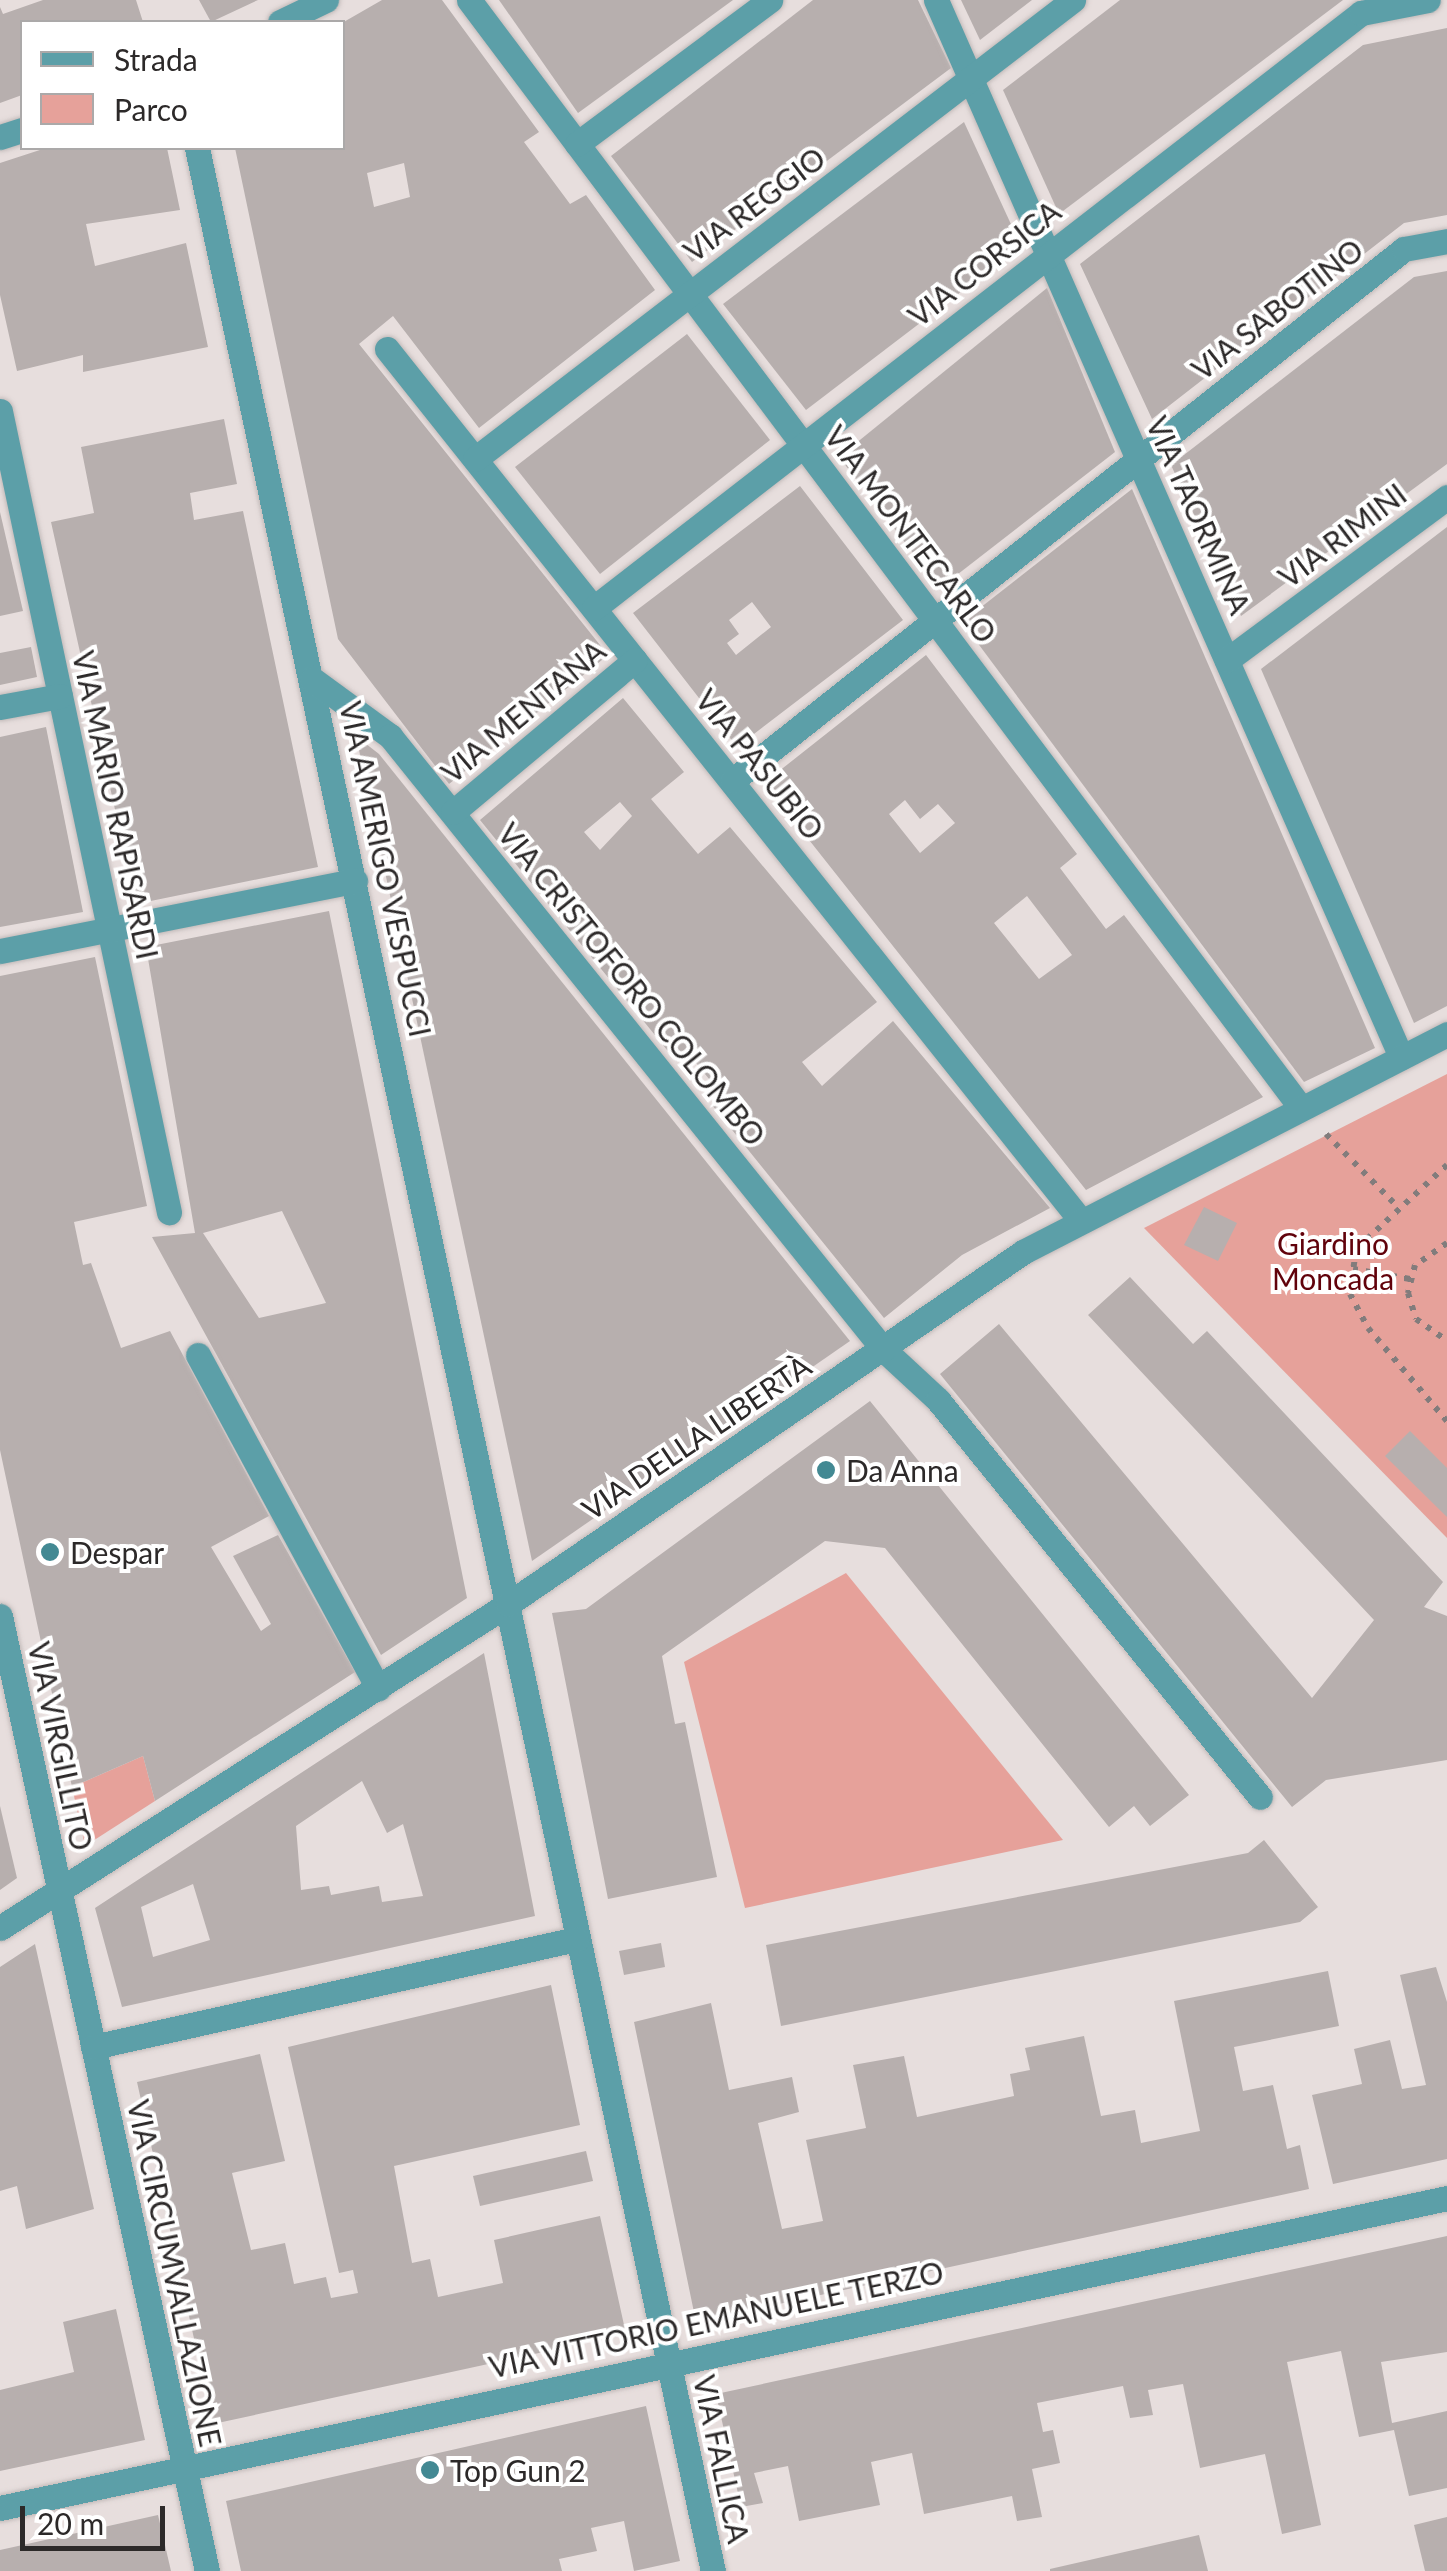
<!DOCTYPE html>
<meta charset="utf-8">
<style>
body{margin:0}
#map{position:relative;width:1447px;height:2571px;overflow:hidden;background:#e7dedd;font-family:Lato,sans-serif}
div>[style]{position:absolute}
.green>*{inset:0;background:#e6a19a}
.building>*{inset:0;background:#b7afae}
.path>*{height:6px;margin-top:-3px;transform-origin:0;background:repeating-linear-gradient(90deg,#827c7c 0 5px,transparent 0 13px)}
.roads{filter:drop-shadow(0 0 2px #c2bab9) drop-shadow(0 0 2px #c2bab9)}
.service>*{height:25px;margin:-12.5px;padding:0 12.5px;transform-origin:12.5px;border-radius:12.5px;background:#5c9fa8}
.minor>*{height:25px;margin:-12.5px;padding:0 12.5px;transform-origin:12.5px;border-radius:12.5px;background:#5c9fa8}
.tertiary>*{height:25px;margin:-12.5px;padding:0 12.5px;transform-origin:12.5px;border-radius:12.5px;background:#5c9fa8}
.dots>*{width:28px;height:28px;translate:-50% -50%;box-sizing:border-box;border:5px solid #fff;border-radius:50%}
span{translate:-50% -50%;white-space:nowrap;text-align:center;line-height:1.15;-webkit-text-stroke:8px #fff;paint-order:stroke}
.street-label{font-size:30px;color:#2c2929}
.park-label{font-size:30px;color:#61020b}
.poi-label{font-size:30px;color:#2c2929}
.left{translate:0 -50%;text-align:left}
.legend{position:absolute;left:20px;top:20px;width:325px;height:130px;box-sizing:border-box;background:#fff;border:2px solid #aba9a9;margin:0;padding:12px 18px;list-style:none;font-size:30px;color:#2c2929}
.legend li{display:flex;align-items:center;gap:20px;height:50px}
.legend b{width:50px;border:2px solid #aba9a9}
.scale{position:absolute;left:20px;top:2506px;width:145px;height:45px;box-sizing:border-box;border:5px solid #2c2929;border-top:0;padding-left:12px;font-size:30px;line-height:35px;white-space:nowrap;color:#2c2929;-webkit-text-stroke:8px #fff;paint-order:stroke}
</style>
<div id="map">
<div class="green">
<i style="clip-path:polygon(1447px 1074px,1447px 1538px,1144px 1228px)"></i>
<i style="clip-path:polygon(846px 1573px,1063px 1840px,745px 1908px,684px 1662px)"></i>
<i style="clip-path:polygon(143px 1756px,155px 1801px,85px 1846px,72px 1787px)"></i>
</div>
<div class="building">
<i style="clip-path:polygon(43px 0,136px 0,143px 22px,22px 22px,22px 95px,0 103px,0 7px,3px 14px)"></i>
<i style="clip-path:polygon(199px 0,258px 0,211px 22px)"></i>
<i style="clip-path:polygon(evenodd,382px 0,442px 0,539px 132px,524px 142px,570px 204px,586px 195px,655px 290px,479px 428px,393px 316px,359px 344px,608px 655px,449px 784px,338px 639px,235px 148px,342px 148px,342px 23px,382px 0,404px 163px,410px 197px,374px 207px,367px 173px,404px 163px)"></i>
<i style="clip-path:polygon(499px 0,733px 0,578px 113px)"></i>
<i style="clip-path:polygon(813px 0,918px 0,951px 68px,692px 262px,611px 156px)"></i>
<i style="clip-path:polygon(961px 0,1032px 0,980px 40px)"></i>
<i style="clip-path:polygon(1120px 0,1343px 0,1059px 214px,1003px 90px)"></i>
<i style="clip-path:polygon(1447px 28px,1447px 215px,1404px 223px,1152px 419px,1080px 264px,1363px 45px)"></i>
<i style="clip-path:polygon(964px 122px,1021px 246px,806px 410px,723px 304px)"></i>
<i style="clip-path:polygon(46px 148px,167px 148px,180px 210px,86px 224px,95px 266px,186px 243px,208px 347px,83px 372px,83px 355px,17px 371px,0 295px,0 163px)"></i>
<i style="clip-path:polygon(1447px 271px,1447px 464px,1241px 616px,1171px 465px,1414px 277px)"></i>
<i style="clip-path:polygon(1047px 288px,1115px 452px,940px 588px,839px 457px)"></i>
<i style="clip-path:polygon(687px 334px,770px 440px,600px 574px,515px 467px)"></i>
<i style="clip-path:polygon(224px 419px,237px 484px,190px 493px,194px 520px,243px 511px,318px 867px,136px 904px,51px 522px,94px 513px,81px 447px)"></i>
<i style="clip-path:polygon(evenodd,800px 486px,903px 620px,737px 747px,633px 613px,800px 486px,752px 602px,771px 627px,736px 655px,727px 643px,739px 634px,729px 620px,752px 602px)"></i>
<i style="clip-path:polygon(1132px 489px,1375px 1048px,1304px 1082px,962px 622px)"></i>
<i style="clip-path:polygon(0 512px,23px 611px,0 616px)"></i>
<i style="clip-path:polygon(1447px 527px,1447px 1006px,1414px 1023px,1261px 669px)"></i>
<i style="clip-path:polygon(31px 647px,37px 677px,0 685px,0 653px)"></i>
<i style="clip-path:polygon(evenodd,926px 655px,1077px 854px,1060px 868px,1106px 929px,1124px 915px,1263px 1097px,1086px 1190px,764px 783px,926px 655px,905px 800px,920px 819px,938px 804px,955px 823px,920px 853px,889px 814px,905px 800px,926px 655px,1027px 896px,1072px 955px,1039px 979px,994px 923px,1027px 896px)"></i>
<i style="clip-path:polygon(evenodd,623px 698px,684px 772px,651px 799px,698px 854px,730px 827px,877px 1002px,802px 1062px,822px 1086px,893px 1021px,1050px 1208px,962px 1255px,884px 1318px,712px 1105px,723px 1096px,687px 1052px,676px 1061px,480px 820px,623px 698px,620px 802px,632px 816px,600px 850px,584px 832px,620px 802px)"></i>
<i style="clip-path:polygon(46px 727px,83px 912px,0 927px,0 737px)"></i>
<i style="clip-path:polygon(356px 736px,379px 754px,850px 1341px,532px 1561px)"></i>
<i style="clip-path:polygon(evenodd,329px 911px,467px 1598px,381px 1655px,152px 1237px,195px 1233px,146px 947px,329px 911px,282px 1211px,326px 1303px,259px 1318px,203px 1233px,282px 1211px)"></i>
<i style="clip-path:polygon(95px 957px,147px 1206px,74px 1222px,83px 1265px,91px 1263px,121px 1348px,170px 1331px,269px 1516px,211px 1547px,261px 1631px,271px 1624px,233px 1556px,278px 1535px,355px 1672px,155px 1801px,143px 1756px,72px 1787px,0 1450px,0 976px)"></i>
<i style="clip-path:polygon(1204px 1207px,1237px 1223px,1218px 1261px,1184px 1245px)"></i>
<i style="clip-path:polygon(1130px 1277px,1193px 1344px,1207px 1331px,1443px 1582px,1424px 1607px,1447px 1616px,1447px 1760px,1326px 1780px,1292px 1807px,940px 1374px,999px 1324px,1312px 1698px,1374px 1620px,1088px 1315px)"></i>
<i style="clip-path:polygon(870px 1401px,1189px 1795px,1150px 1826px,1134px 1806px,1109px 1827px,885px 1548px,825px 1541px,662px 1656px,675px 1724px,685px 1722px,717px 1877px,608px 1899px,552px 1613px,586px 1609px)"></i>
<i style="clip-path:polygon(1410px 1431px,1447px 1468px,1447px 1517px,1385px 1456px)"></i>
<i style="clip-path:polygon(evenodd,484px 1653px,535px 1916px,122px 2007px,95px 1908px,484px 1653px,362px 1781px,387px 1833px,403px 1824px,423px 1896px,382px 1902px,379px 1886px,331px 1895px,329px 1886px,301px 1890px,296px 1826px,362px 1781px,484px 1653px,193px 1884px,210px 1940px,153px 1957px,141px 1907px,193px 1884px)"></i>
<i style="clip-path:polygon(0 1806px,17px 1878px,0 1890px)"></i>
<i style="clip-path:polygon(1264px 1840px,1318px 1907px,1300px 1922px,781px 2026px,766px 1945px,1248px 1853px)"></i>
<i style="clip-path:polygon(661px 1943px,665px 1967px,624px 1975px,619px 1951px)"></i>
<i style="clip-path:polygon(35px 1944px,94px 2209px,26px 2229px,17px 2186px,0 2191px,0 1967px)"></i>
<i style="clip-path:polygon(1436px 1967px,1447px 2002px,1447px 2159px,1333px 2184px,1312px 2095px,1362px 2084px,1354px 2049px,1390px 2040px,1402px 2089px,1426px 2085px,1400px 1975px)"></i>
<i style="clip-path:polygon(1328px 1971px,1339px 2026px,1234px 2047px,1243px 2091px,1273px 2085px,1287px 2149px,1300px 2145px,1309px 2189px,696px 2322px,634px 2022px,711px 2003px,729px 2090px,792px 2077px,799px 2112px,758px 2123px,782px 2229px,823px 2221px,806px 2140px,866px 2128px,853px 2065px,904px 2056px,917px 2117px,1014px 2096px,1010px 2074px,1030px 2070px,1025px 2048px,1084px 2036px,1101px 2116px,1135px 2110px,1141px 2143px,1200px 2131px,1174px 2001px)"></i>
<i style="clip-path:polygon(551px 1985px,580px 2125px,394px 2166px,412px 2263px,430px 2259px,438px 2297px,503px 2283px,494px 2240px,600px 2216px,626px 2334px,213px 2424px,137px 2082px,260px 2054px,285px 2161px,232px 2173px,251px 2250px,285px 2243px,294px 2284px,326px 2277px,331px 2298px,358px 2293px,353px 2270px,339px 2273px,288px 2047px)"></i>
<i style="clip-path:polygon(586px 2151px,593px 2181px,480px 2206px,473px 2176px)"></i>
<i style="clip-path:polygon(1447px 2236px,1447px 2352px,1381px 2362px,1392px 2423px,1447px 2411px,1447px 2488px,1409px 2496px,1394px 2430px,1359px 2437px,1341px 2351px,1287px 2362px,1321px 2525px,1282px 2534px,1265px 2454px,1200px 2468px,1183px 2384px,1148px 2390px,1153px 2415px,1130px 2418px,1123px 2386px,1037px 2403px,1043px 2432px,1053px 2430px,1060px 2463px,1032px 2469px,1042px 2517px,1017px 2521px,1012px 2496px,924px 2514px,912px 2453px,871px 2462px,880px 2505px,799px 2521px,788px 2466px,754px 2473px,763px 2503px,741px 2507px,716px 2394px)"></i>
<i style="clip-path:polygon(116px 2309px,145px 2440px,0 2471px,0 2390px,74px 2372px,63px 2322px)"></i>
<i style="clip-path:polygon(646px 2406px,680px 2561px,634px 2571px,624px 2521px,591px 2528px,597px 2551px,559px 2559px,562px 2571px,241px 2571px,226px 2501px)"></i>
<i style="clip-path:polygon(158px 2515px,171px 2571px,0 2571px,0 2550px)"></i>
<i style="clip-path:polygon(1447px 2517px,1447px 2571px,1425px 2571px,1414px 2525px)"></i>
<i style="clip-path:polygon(1199px 2535px,1208px 2571px,1050px 2571px,1050px 2569px)"></i>
</div>
<div class="path">
<i style="left:1326px;top:1134px;width:104px;rotate:45.4deg"></i>
<i style="left:1447px;top:1165px;width:124px;rotate:137.3deg"></i>
<i style="left:1356px;top:1249px;width:45px;rotate:97.6deg"></i>
<i style="left:1350px;top:1294px;width:38px;rotate:62deg"></i>
<i style="left:1368px;top:1328px;width:122px;rotate:49.7deg"></i>
<i style="left:1447px;top:1243px;width:39px;rotate:145deg"></i>
<i style="left:1415px;top:1265px;width:29px;rotate:104deg"></i>
<i style="left:1408px;top:1293px;width:27px;rotate:73deg"></i>
<i style="left:1416px;top:1319px;width:38px;rotate:35deg"></i>
<i style="left:1353px;top:1269px;width:58px;rotate:10deg"></i>
</div>
<div class="roads">
<div class="service">
<i style="left:883px;top:1349px;width:75px;rotate:42.8deg"></i>
<i style="left:938px;top:1400px;width:511px;rotate:50.96deg"></i>
</div>
<div class="minor">
<i style="left:469px;top:0;width:1386px;rotate:53.1deg"></i>
<i style="left:936px;top:0;width:1155px;rotate:66.25deg"></i>
<i style="left:280px;top:22px;width:51px;rotate:-25.6deg"></i>
<i style="left:0;top:137px;width:23px;rotate:-18deg"></i>
<i style="left:577px;top:144px;width:241px;rotate:-36.7deg"></i>
<i style="left:197px;top:148px;width:2477px;rotate:77.98deg"></i>
<i style="left:387px;top:349px;width:1114px;rotate:51.48deg"></i>
<i style="left:0;top:411px;width:819px;rotate:78.09deg"></i>
<i style="left:475px;top:459px;width:754px;rotate:-37.51deg"></i>
<i style="left:594px;top:608px;width:971px;rotate:-37.8deg"></i>
<i style="left:1361px;top:13px;width:68px;rotate:-11deg"></i>
<i style="left:1227px;top:660px;width:274px;rotate:-36.5deg"></i>
<i style="left:312px;top:679px;width:97px;rotate:36.2deg"></i>
<i style="left:390px;top:736px;width:787px;rotate:51.19deg"></i>
<i style="left:0;top:707px;width:61px;rotate:-10.4deg"></i>
<i style="left:732px;top:781px;width:857px;rotate:-38.37deg"></i>
<i style="left:1404px;top:249px;width:44px;rotate:-10.5deg"></i>
<i style="left:453px;top:812px;width:237px;rotate:-39.9deg"></i>
<i style="left:0;top:951px;width:362px;rotate:-11.2deg"></i>
<i style="left:198px;top:1355px;width:379px;rotate:61.6deg"></i>
<i style="left:0;top:1616px;width:977px;rotate:77.77deg"></i>
<i style="left:0;top:1928px;width:603px;rotate:-32.53deg"></i>
<i style="left:508px;top:1604px;width:624px;rotate:-34.35deg"></i>
<i style="left:1023px;top:1252px;width:477px;rotate:-27.2deg"></i>
<i style="left:93px;top:2047px;width:495px;rotate:-12.6deg"></i>
</div>
<div class="tertiary">
<i style="left:0;top:2508px;width:1480px;rotate:-12.09deg"></i>
</div>
</div>
<div class="dots">
<i style="left:826px;top:1470px;background:#438993"></i>
<i style="left:50px;top:1552px;background:#438993"></i>
<i style="left:430px;top:2470px;background:#438993"></i>
</div>
<div class="street-label">
<span style="left:754px;top:204px;rotate:-37deg">VIA REGGIO</span>
<span style="left:984px;top:263px;rotate:-38deg">VIA CORSICA</span>
<span style="left:1277px;top:309px;rotate:-38deg">VIA SABOTINO</span>
<span style="left:1199px;top:515px;rotate:66deg">VIA TAORMINA</span>
<span style="left:911px;top:534px;rotate:53deg">VIA MONTECARLO</span>
<span style="left:1342px;top:535px;rotate:-37deg">VIA RIMINI</span>
<span style="left:523px;top:711px;rotate:-40deg">VIA MENTANA</span>
<span style="left:760px;top:764px;rotate:51deg">VIA PASUBIO</span>
<span style="left:116px;top:805px;rotate:78deg">VIA MARIO RAPISARDI</span>
<span style="left:386px;top:869px;rotate:78deg">VIA AMERIGO VESPUCCI</span>
<span style="left:632px;top:984px;rotate:51deg">VIA CRISTOFORO COLOMBO</span>
<span style="left:696px;top:1437px;rotate:-34deg">VIA DELLA LIBERTÀ</span>
<span style="left:61px;top:1746px;rotate:78deg">VIA VIRGILLITO</span>
<span style="left:175px;top:2273px;rotate:78deg">VIA CIRCUMVALLAZIONE</span>
<span style="left:716px;top:2319px;rotate:-12deg">VIA VITTORIO EMANUELE TERZO</span>
<span style="left:722px;top:2459px;rotate:78deg">VIA FALLICA</span>
</div>
<div class="park-label">
<span style="left:1333px;top:1260px">Giardino<br>Moncada</span>
</div>
<div class="poi-label">
<span class="left" style="left:846px;top:1470px">Da Anna</span>
<span class="left" style="left:70px;top:1552px">Despar</span>
<span class="left" style="left:450px;top:2470px">Top Gun 2</span>
</div>
<ul class="legend">
<li><b style="height:12px;background:#5c9fa8"></b>Strada</li>
<li><b style="height:28px;background:#e6a19a"></b>Parco</li>
</ul>
<div class="scale">20 m</div>
</div>
